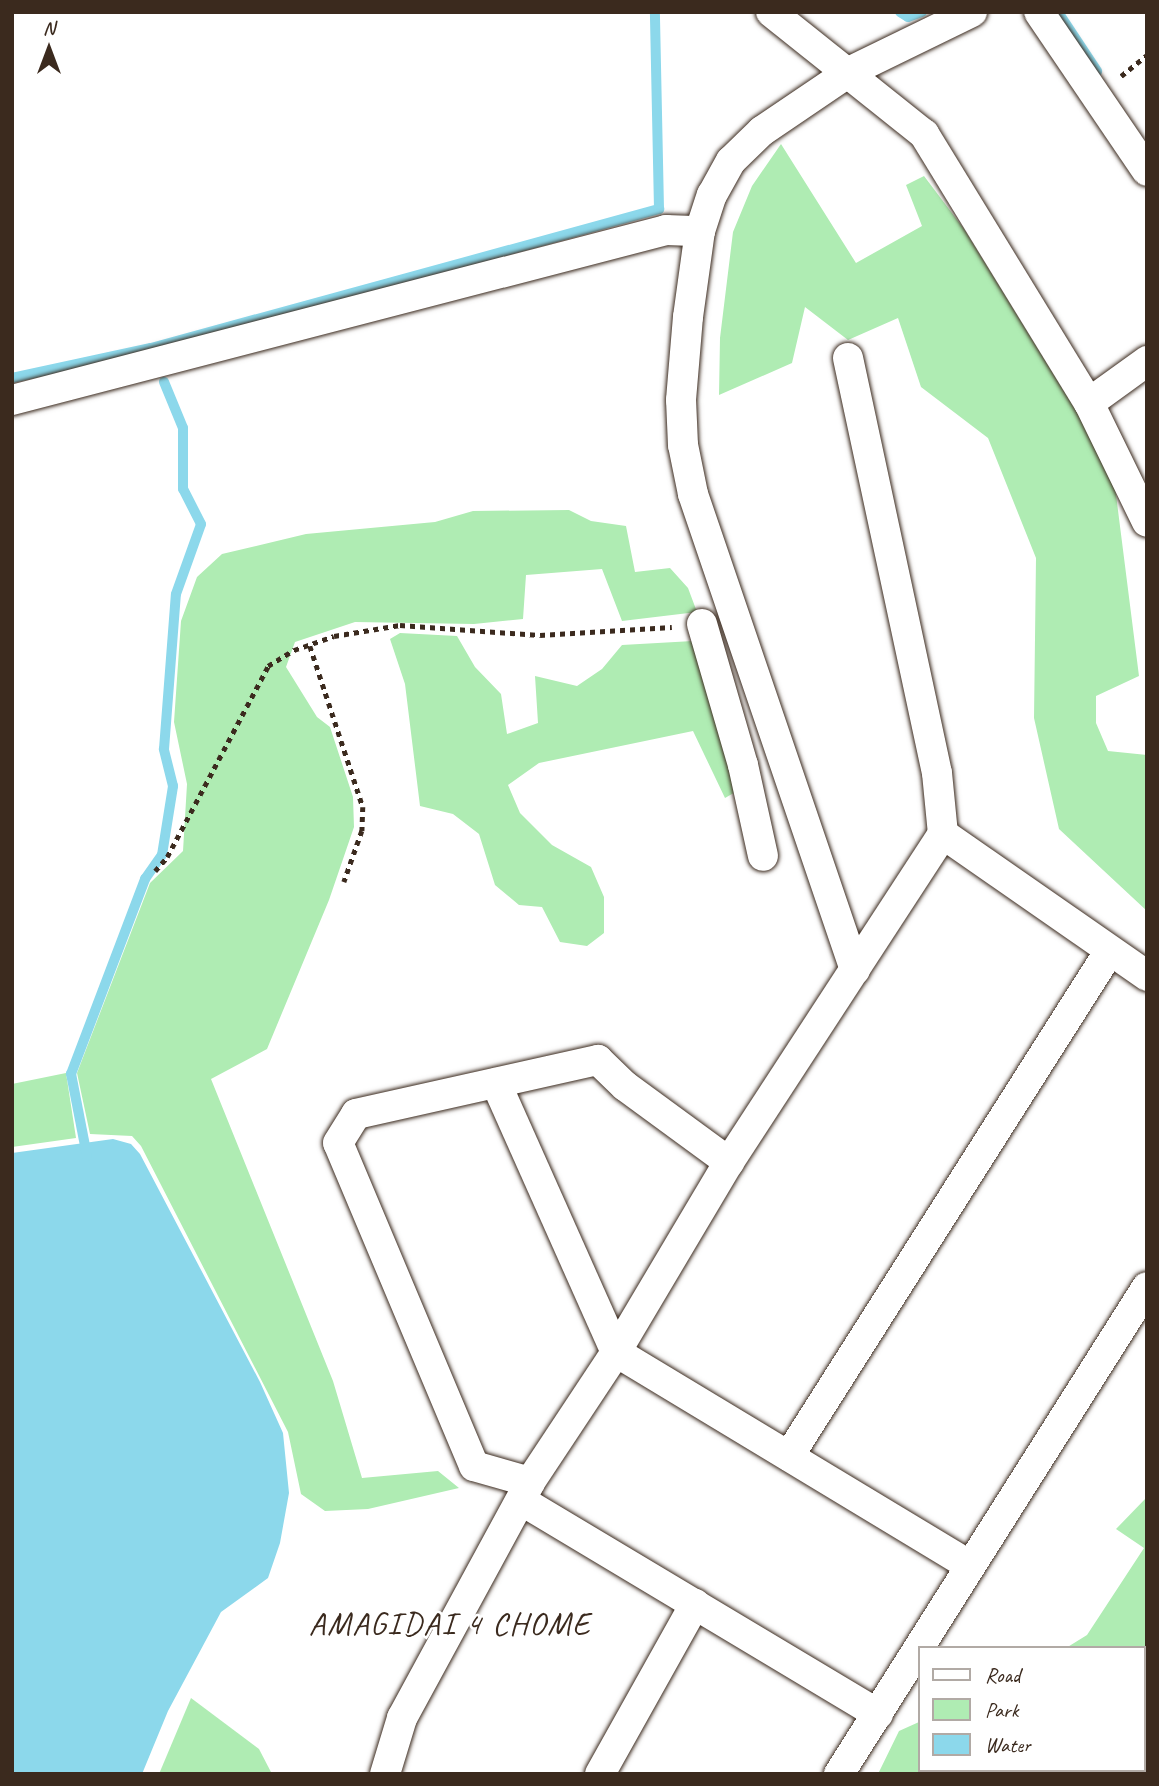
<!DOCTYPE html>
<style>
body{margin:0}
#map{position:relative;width:1159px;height:1786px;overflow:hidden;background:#fff;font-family:Caveat,sans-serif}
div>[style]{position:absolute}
.green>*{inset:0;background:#afecb3}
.water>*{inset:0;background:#8cd8eb}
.stream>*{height:10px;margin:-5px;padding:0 5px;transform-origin:5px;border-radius:5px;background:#8cd8eb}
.path>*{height:4.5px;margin-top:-2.25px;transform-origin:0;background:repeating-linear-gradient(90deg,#3b2a1e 0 5px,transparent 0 10px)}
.roads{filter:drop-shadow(0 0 2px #3b2a1e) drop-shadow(0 0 2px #3b2a1e)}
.street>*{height:30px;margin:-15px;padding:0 15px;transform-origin:15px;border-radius:15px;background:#fff}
span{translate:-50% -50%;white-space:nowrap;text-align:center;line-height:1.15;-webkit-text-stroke:5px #fff;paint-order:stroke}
.neighbourhood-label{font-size:32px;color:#3b2a1e;letter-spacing:2px}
.frame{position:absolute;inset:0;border:14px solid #3b2a1e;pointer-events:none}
.legend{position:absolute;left:918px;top:1646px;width:228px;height:126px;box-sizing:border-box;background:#fff;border:2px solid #b1aaa5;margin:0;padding:9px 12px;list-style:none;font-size:21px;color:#3b2a1e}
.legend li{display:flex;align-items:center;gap:14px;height:35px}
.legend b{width:35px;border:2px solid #b1aaa5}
.north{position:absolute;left:14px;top:14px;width:70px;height:70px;-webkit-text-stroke:5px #fff;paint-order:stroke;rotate:0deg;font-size:19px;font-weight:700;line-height:28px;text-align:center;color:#3b2a1e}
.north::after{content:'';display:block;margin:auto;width:24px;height:32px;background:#3b2a1e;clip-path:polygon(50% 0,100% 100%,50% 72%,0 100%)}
</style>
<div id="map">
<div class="green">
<i style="clip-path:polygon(781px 144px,856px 263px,922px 226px,906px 185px,924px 176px,964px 229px,1113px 471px,1139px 676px,1096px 696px,1096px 723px,1108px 751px,1147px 755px,1147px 911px,1059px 829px,1034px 718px,1036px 558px,988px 438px,921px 387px,898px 318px,848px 340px,805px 307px,792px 363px,719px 395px,720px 338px,733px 232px,752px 186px)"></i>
<i style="clip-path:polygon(569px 510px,591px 521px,626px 526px,635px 572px,670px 568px,688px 588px,697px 612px,622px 621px,602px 569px,526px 575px,523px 619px,474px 624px,355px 622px,295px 642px,286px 667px,317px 717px,330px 727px,353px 797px,354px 827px,329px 900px,267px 1049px,211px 1079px,333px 1381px,362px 1478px,438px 1471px,459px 1488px,368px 1509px,325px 1511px,301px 1494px,288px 1432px,141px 1146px,132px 1136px,90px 1134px,77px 1073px,150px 883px,183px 851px,187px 784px,174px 722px,181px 621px,197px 577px,222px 554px,306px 534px,435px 522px,473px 511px)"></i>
<i style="clip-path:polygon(400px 633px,457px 636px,475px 667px,501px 694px,507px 734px,538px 723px,535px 676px,577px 686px,602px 669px,622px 645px,693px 641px,739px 790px,725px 798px,693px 731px,539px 763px,508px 785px,520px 813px,552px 845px,591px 867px,604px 897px,604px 933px,587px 946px,560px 942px,542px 907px,519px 905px,495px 885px,479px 834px,453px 814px,420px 806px,405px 684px,390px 639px)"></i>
<i style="clip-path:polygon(66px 1073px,76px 1138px,12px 1147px,12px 1084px)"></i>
<i style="clip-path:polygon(1147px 1497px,1147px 1672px,1143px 1679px,1143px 1648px,1066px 1648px,1087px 1635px,1144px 1548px,1116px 1529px)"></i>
<i style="clip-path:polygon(191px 1698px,259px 1749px,272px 1774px,159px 1774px)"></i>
<i style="clip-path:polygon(919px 1722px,919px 1770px,1143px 1770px,1143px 1739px,1147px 1774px,878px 1774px,899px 1731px)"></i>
</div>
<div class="water">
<i style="clip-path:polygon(113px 1139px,131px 1144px,140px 1154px,260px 1382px,283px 1433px,289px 1493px,280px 1543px,268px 1578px,221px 1612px,168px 1711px,142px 1774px,12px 1774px,12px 1153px)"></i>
</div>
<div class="stream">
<i style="left:900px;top:12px;width:9px;rotate:32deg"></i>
<i style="left:908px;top:17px;width:15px;rotate:-20deg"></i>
<i style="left:1058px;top:12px;width:71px;rotate:56.5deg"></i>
<i style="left:12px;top:378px;width:142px;rotate:-12.2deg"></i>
<i style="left:151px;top:348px;width:527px;rotate:-15.3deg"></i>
<i style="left:659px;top:209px;width:197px;rotate:-91.2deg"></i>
<i style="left:87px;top:1156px;width:84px;rotate:-101deg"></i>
<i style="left:71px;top:1074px;width:209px;rotate:-69.2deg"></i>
<i style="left:145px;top:879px;width:29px;rotate:-55deg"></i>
<i style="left:162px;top:855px;width:70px;rotate:-80.9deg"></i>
<i style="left:173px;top:786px;width:38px;rotate:-104deg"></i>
<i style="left:164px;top:749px;width:155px;rotate:-85.6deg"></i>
<i style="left:176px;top:594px;width:74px;rotate:-70.3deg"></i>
<i style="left:201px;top:524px;width:39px;rotate:-117deg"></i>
<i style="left:183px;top:489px;width:61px;rotate:-90deg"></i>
<i style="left:183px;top:428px;width:50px;rotate:-112.4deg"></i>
</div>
<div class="path">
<i style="left:1121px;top:76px;width:33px;rotate:-39deg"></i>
<i style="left:310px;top:646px;width:169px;rotate:71.8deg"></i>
<i style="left:363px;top:807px;width:24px;rotate:92deg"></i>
<i style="left:362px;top:831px;width:54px;rotate:109.4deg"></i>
<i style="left:155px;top:871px;width:18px;rotate:-49deg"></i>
<i style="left:167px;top:857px;width:216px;rotate:-62.1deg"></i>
<i style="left:268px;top:666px;width:31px;rotate:-32deg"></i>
<i style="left:294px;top:650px;width:42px;rotate:-19.3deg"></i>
<i style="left:334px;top:636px;width:67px;rotate:-9.5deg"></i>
<i style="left:400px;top:625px;width:140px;rotate:4.1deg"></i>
<i style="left:540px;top:635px;width:132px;rotate:-3.5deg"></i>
</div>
<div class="roads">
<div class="street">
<i style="left:771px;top:12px;width:196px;rotate:38.6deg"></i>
<i style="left:924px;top:134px;width:316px;rotate:58.5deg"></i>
<i style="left:1089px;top:403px;width:132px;rotate:64deg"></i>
<i style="left:1039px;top:12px;width:192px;rotate:55.8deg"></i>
<i style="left:848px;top:358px;width:424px;rotate:77.9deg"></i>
<i style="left:937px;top:773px;width:61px;rotate:84.4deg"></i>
<i style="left:12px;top:400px;width:676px;rotate:-14.57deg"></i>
<i style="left:666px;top:230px;width:34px;rotate:2deg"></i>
<i style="left:1089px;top:403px;width:72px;rotate:-35.9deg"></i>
<i style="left:702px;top:624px;width:147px;rotate:73.8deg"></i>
<i style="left:743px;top:765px;width:93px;rotate:77.6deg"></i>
<i style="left:855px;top:970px;width:503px;rotate:-108.8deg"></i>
<i style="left:693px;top:494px;width:50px;rotate:-101.5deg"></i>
<i style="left:683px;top:445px;width:45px;rotate:-92.5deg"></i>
<i style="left:681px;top:400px;width:83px;rotate:-85.2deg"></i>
<i style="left:688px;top:317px;width:87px;rotate:-82.1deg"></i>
<i style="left:700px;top:231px;width:38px;rotate:-72deg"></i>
<i style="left:712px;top:195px;width:39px;rotate:-61deg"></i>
<i style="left:731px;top:161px;width:43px;rotate:-44.1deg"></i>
<i style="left:762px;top:131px;width:105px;rotate:-34.1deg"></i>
<i style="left:849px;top:72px;width:137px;rotate:-26deg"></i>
<i style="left:496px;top:1083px;width:295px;rotate:66deg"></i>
<i style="left:616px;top:1352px;width:411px;rotate:31.1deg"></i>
<i style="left:789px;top:1456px;width:597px;rotate:-57.59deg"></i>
<i style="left:530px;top:1482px;width:58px;rotate:-164.1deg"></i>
<i style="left:474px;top:1466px;width:350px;rotate:-112.8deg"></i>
<i style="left:338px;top:1143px;width:34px;rotate:-58deg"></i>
<i style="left:356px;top:1114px;width:248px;rotate:-12.6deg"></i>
<i style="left:598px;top:1060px;width:37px;rotate:44deg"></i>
<i style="left:625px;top:1086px;width:129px;rotate:36.2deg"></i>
<i style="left:522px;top:1501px;width:415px;rotate:30.9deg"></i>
<i style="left:385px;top:1774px;width:59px;rotate:-73.1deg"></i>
<i style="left:402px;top:1718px;width:268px;rotate:-61.5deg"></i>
<i style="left:530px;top:1482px;width:156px;rotate:-56.5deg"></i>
<i style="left:616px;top:1352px;width:221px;rotate:-59.3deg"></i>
<i style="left:729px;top:1162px;width:392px;rotate:-56.9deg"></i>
<i style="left:943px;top:834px;width:249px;rotate:34.8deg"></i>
<i style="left:600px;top:1774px;width:195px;rotate:-60.8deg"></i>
<i style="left:839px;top:1774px;width:576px;rotate:-57.69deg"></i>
</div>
</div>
<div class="neighbourhood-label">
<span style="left:450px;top:1624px">AMAGIDAI 4 CHOME</span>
</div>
<div class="frame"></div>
<ul class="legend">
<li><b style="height:9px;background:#fff"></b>Road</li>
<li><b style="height:19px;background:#afecb3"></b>Park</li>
<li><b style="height:19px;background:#8cd8eb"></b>Water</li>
</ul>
<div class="north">N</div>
</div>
